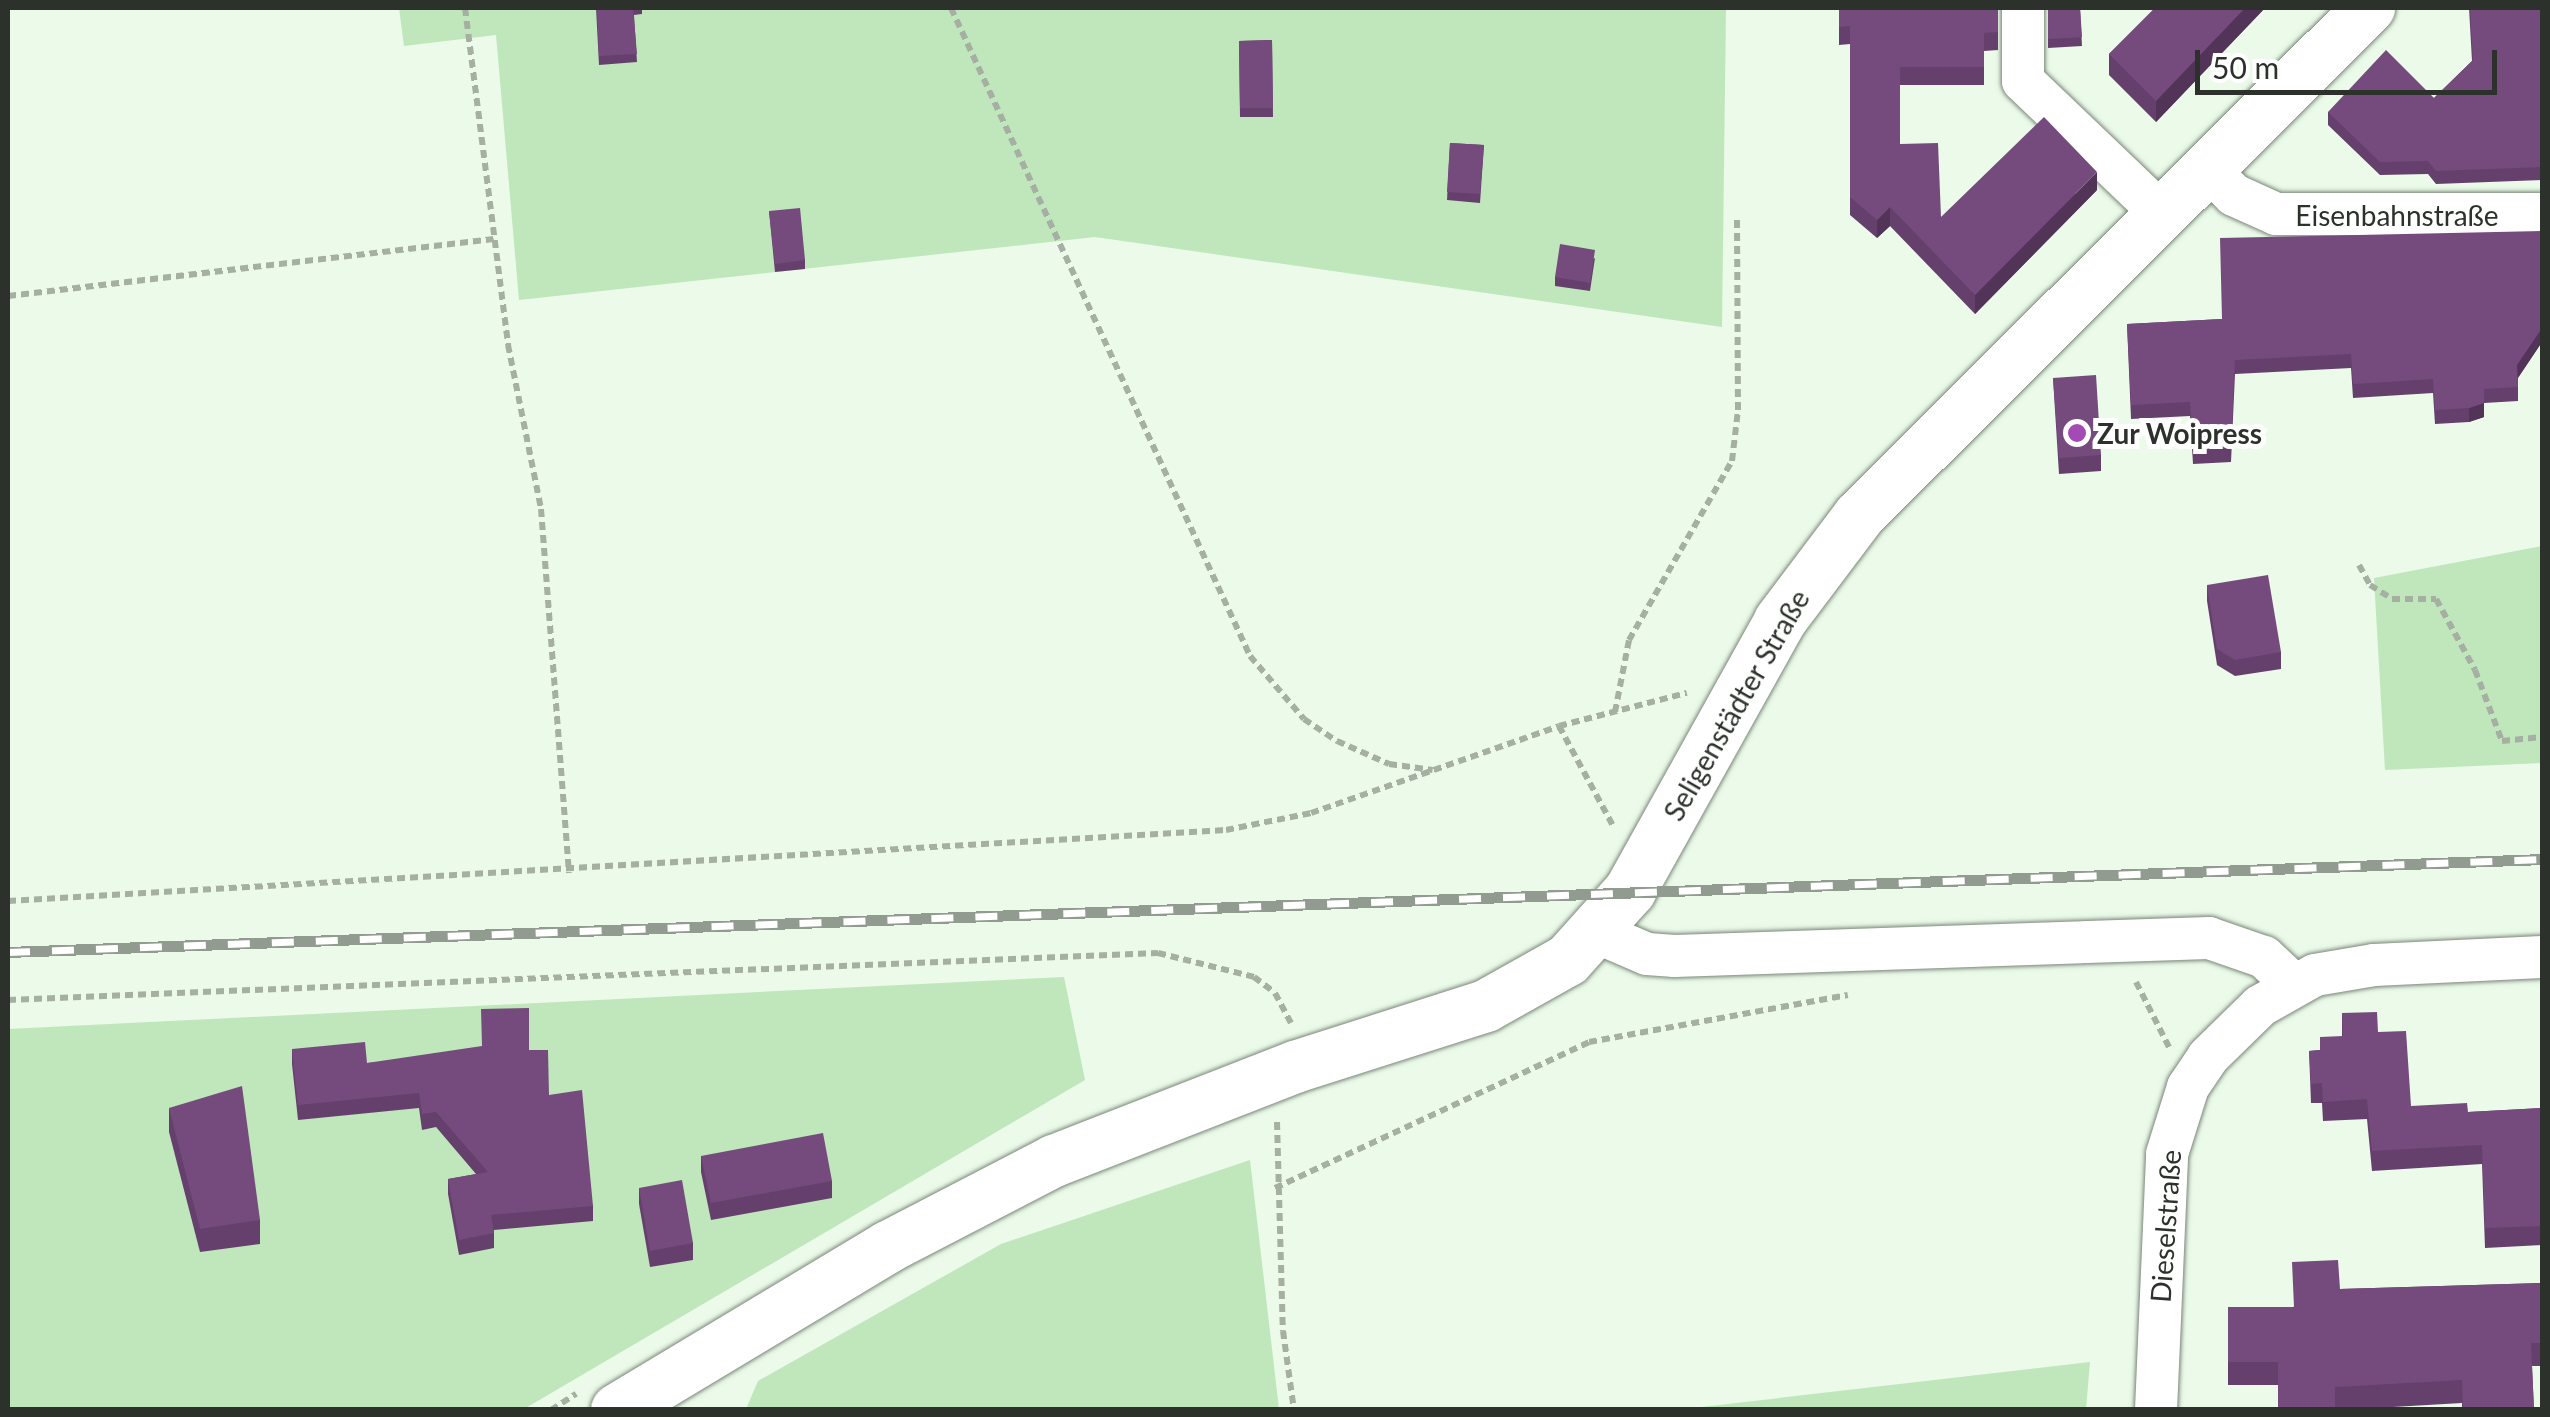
<!DOCTYPE html>
<meta charset="utf-8">
<style>
body{margin:0}
#map{position:relative;width:2550px;height:1417px;overflow:hidden;background:#ebfae9;font-family:Lato,sans-serif}
div>[style]{position:absolute}
.green>*{inset:0;background:#c0e6bc}
.path>*{height:6px;margin-top:-3px;transform-origin:0;background:repeating-linear-gradient(90deg,#a5b0a3 0 8px,transparent 0 13px)}
.roads{filter:drop-shadow(0 0 2px #798778) drop-shadow(0 0 2px #798778)}
.minor>*{height:42px;margin:-21px;padding:0 21px;transform-origin:21px;border-radius:21px;background:#fff}
.major>*{height:52px;margin:-26px;padding:0 26px;transform-origin:26px;border-radius:26px;background:#fff}
.rail>*{height:11px;margin-top:-5.5px;transform-origin:0;background:repeating-linear-gradient(90deg,#fff 0 22px,#919b90 0 44px);box-sizing:border-box;border-block:2px solid #919b90}
.wall>*{inset:0;background:#65406c}
.shaded-wall>*{inset:0;background:#523458}
.building>*{inset:0;background:#754b7d}
.dots>*{width:28px;height:28px;translate:-50% -50%;box-sizing:border-box;border:5px solid #fff;border-radius:50%}
span{translate:-50% -50%;white-space:nowrap;text-align:center;line-height:1.15;-webkit-text-stroke:10px #fff;paint-order:stroke}
.street-label{font-size:28px;color:#2c312b}
.poi-label{font-size:28px;color:#2c312b;font-weight:700}
.left{translate:0 -50%;text-align:left}
.frame{position:absolute;inset:0;border:10px solid #2c312b;pointer-events:none}
.scale{position:absolute;left:2195px;top:50px;width:302px;height:45px;box-sizing:border-box;border:5px solid #2c312b;border-top:0;padding-left:12px;font-size:30px;line-height:35px;white-space:nowrap;color:#2c312b;-webkit-text-stroke:8px #fff;paint-order:stroke}
</style>
<div id="map">
<div class="green">
<i style="clip-path:polygon(399px 8px,1726px 8px,1722px 327px,1095px 237px,519px 300px,496px 35px,404px 46px)"></i>
<i style="clip-path:polygon(2542px 546px,2542px 763px,2385px 770px,2374px 578px)"></i>
<i style="clip-path:polygon(1064px 977px,1085px 1080px,524px 1409px,8px 1410px,8px 1029px)"></i>
<i style="clip-path:polygon(1250px 1160px,1279px 1409px,746px 1409px,758px 1381px,1001px 1244px)"></i>
<i style="clip-path:polygon(2090px 1362px,2086px 1409px,1684px 1409px)"></i>
</div>
<div class="path">
<i style="left:465px;top:8px;width:340px;rotate:82.7deg"></i>
<i style="left:508px;top:345px;width:167px;rotate:78.6deg"></i>
<i style="left:541px;top:509px;width:365px;rotate:85.6deg"></i>
<i style="left:951px;top:8px;width:714px;rotate:65.23deg"></i>
<i style="left:1250px;top:656px;width:83px;rotate:49.4deg"></i>
<i style="left:1304px;top:719px;width:40px;rotate:34deg"></i>
<i style="left:1337px;top:741px;width:57px;rotate:23.9deg"></i>
<i style="left:1389px;top:764px;width:44px;rotate:7.8deg"></i>
<i style="left:8px;top:296px;width:489px;rotate:-6.7deg"></i>
<i style="left:2359px;top:565px;width:23px;rotate:61deg"></i>
<i style="left:2370px;top:585px;width:26px;rotate:32deg"></i>
<i style="left:2392px;top:599px;width:44px"></i>
<i style="left:2436px;top:599px;width:81px;rotate:61.2deg"></i>
<i style="left:2475px;top:670px;width:76px;rotate:69.2deg"></i>
<i style="left:2502px;top:741px;width:40px;rotate:-5.7deg"></i>
<i style="left:1615px;top:712px;width:73px;rotate:-79deg"></i>
<i style="left:1629px;top:640px;width:207px;rotate:-60.1deg"></i>
<i style="left:1732px;top:461px;width:51px;rotate:-83.3deg"></i>
<i style="left:1738px;top:410px;width:195px;rotate:-90.3deg"></i>
<i style="left:1559px;top:726px;width:114px;rotate:61.6deg"></i>
<i style="left:8px;top:901px;width:1220px;rotate:-3.34deg"></i>
<i style="left:1226px;top:830px;width:87px;rotate:-11.3deg"></i>
<i style="left:1311px;top:813px;width:263px;rotate:-19.3deg"></i>
<i style="left:1559px;top:726px;width:132px;rotate:-14.5deg"></i>
<i style="left:2136px;top:982px;width:73px;rotate:63.1deg"></i>
<i style="left:8px;top:1000px;width:1151px;rotate:-2.34deg"></i>
<i style="left:1158px;top:953px;width:99px;rotate:14deg"></i>
<i style="left:1254px;top:977px;width:26px;rotate:37deg"></i>
<i style="left:1275px;top:993px;width:34px;rotate:62deg"></i>
<i style="left:1277px;top:1122px;width:209px;rotate:88.4deg"></i>
<i style="left:1283px;top:1331px;width:80px;rotate:82.1deg"></i>
<i style="left:1275px;top:1188px;width:346px;rotate:-24.9deg"></i>
<i style="left:1589px;top:1042px;width:263px;rotate:-10.3deg"></i>
<i style="left:551px;top:1410px;width:30px;rotate:-33deg"></i>
</div>
<div class="roads">
<div class="minor">
<i style="left:2023px;top:8px;width:73px;rotate:90deg"></i>
<i style="left:2023px;top:81px;width:191px;rotate:43.7deg"></i>
<i style="left:2207px;top:168px;width:38px;rotate:45deg"></i>
<i style="left:2234px;top:195px;width:46px;rotate:24.3deg"></i>
<i style="left:2276px;top:214px;width:266px"></i>
<i style="left:1598px;top:933px;width:53px;rotate:23.2deg"></i>
<i style="left:1647px;top:954px;width:28px;rotate:4deg"></i>
<i style="left:1675px;top:956px;width:534px;rotate:-1.93deg"></i>
<i style="left:2209px;top:938px;width:58px;rotate:19.1deg"></i>
<i style="left:2264px;top:957px;width:41px;rotate:43deg"></i>
<i style="left:2156px;top:1410px;width:256px;rotate:-87.5deg"></i>
<i style="left:2167px;top:1154px;width:70px;rotate:-72.6deg"></i>
<i style="left:2188px;top:1087px;width:36px;rotate:-56deg"></i>
<i style="left:2208px;top:1057px;width:73px;rotate:-44.4deg"></i>
<i style="left:2260px;top:1006px;width:63px;rotate:-29.4deg"></i>
<i style="left:2315px;top:975px;width:60px;rotate:-9.6deg"></i>
<i style="left:2374px;top:965px;width:168px;rotate:-2.7deg"></i>
</div>
<div class="major">
<i style="left:617px;top:1410px;width:316px;rotate:-31deg"></i>
<i style="left:888px;top:1247px;width:187px;rotate:-27.4deg"></i>
<i style="left:1054px;top:1161px;width:259px;rotate:-21.3deg"></i>
<i style="left:1295px;top:1067px;width:201px;rotate:-17.7deg"></i>
<i style="left:1486px;top:1006px;width:94px;rotate:-29.3deg"></i>
<i style="left:1568px;top:960px;width:93px;rotate:-48.1deg"></i>
<i style="left:1630px;top:891px;width:309px;rotate:-60.9deg"></i>
<i style="left:1780px;top:621px;width:131px;rotate:-53deg"></i>
<i style="left:1859px;top:516px;width:720px;rotate:-44.89deg"></i>
</div>
</div>
<div class="rail">
<i style="left:8px;top:952px;width:2536px;rotate:-2.1deg"></i>
</div>
<div class="wall">
<i style="clip-path:polygon(596px 8px,642px 8px,642px 14px,634px 15px,637px 62px,599px 65px)"></i>
<i style="clip-path:polygon(1839px 8px,1998px 8px,1998px 50px,1984px 51px,1984px 85px,1900px 85px,1900px 144px,1941px 217px,2097px 190px,1975px 314px,1890px 226px,1877px 238px,1850px 215px,1850px 44px,1839px 45px)"></i>
<i style="clip-path:polygon(2048px 8px,2080px 8px,2082px 46px,2048px 48px)"></i>
<i style="clip-path:polygon(2155px 8px,2265px 8px,2156px 122px,2109px 75px,2109px 54px)"></i>
<i style="clip-path:polygon(2469px 8px,2542px 8px,2542px 180px,2436px 184px,2428px 174px,2380px 175px,2328px 125px,2328px 112px,2434px 98px,2472px 61px)"></i>
<i style="clip-path:polygon(1272px 40px,1273px 117px,1240px 117px,1239px 41px)"></i>
<i style="clip-path:polygon(1450px 143px,1484px 145px,1480px 203px,1447px 200px)"></i>
<i style="clip-path:polygon(769px 211px,805px 260px,805px 269px,775px 272px)"></i>
<i style="clip-path:polygon(2542px 231px,2542px 342px,2518px 378px,2518px 401px,2484px 403px,2484px 417px,2469px 422px,2435px 424px,2433px 393px,2353px 398px,2351px 368px,2235px 374px,2231px 462px,2193px 464px,2190px 416px,2131px 419px,2127px 324px,2222px 319px)"></i>
<i style="clip-path:polygon(1595px 258px,1590px 291px,1555px 286px,1555px 277px)"></i>
<i style="clip-path:polygon(2053px 378px,2101px 455px,2101px 471px,2059px 474px)"></i>
<i style="clip-path:polygon(2207px 585px,2281px 652px,2281px 669px,2235px 676px,2217px 665px,2207px 601px)"></i>
<i style="clip-path:polygon(2342px 1013px,2378px 1032px,2411px 1106px,2468px 1112px,2542px 1108px,2542px 1245px,2485px 1248px,2482px 1164px,2372px 1171px,2367px 1119px,2323px 1121px,2322px 1103px,2311px 1103px,2309px 1051px,2320px 1050px,2342px 1036px)"></i>
<i style="clip-path:polygon(292px 1049px,367px 1063px,529px 1050px,593px 1206px,593px 1221px,494px 1230px,494px 1248px,459px 1255px,448px 1194px,448px 1179px,476px 1174px,436px 1127px,422px 1130px,419px 1108px,298px 1120px,292px 1064px)"></i>
<i style="clip-path:polygon(169px 1108px,260px 1220px,260px 1244px,200px 1252px,169px 1132px)"></i>
<i style="clip-path:polygon(701px 1156px,832px 1181px,832px 1198px,711px 1220px,701px 1172px)"></i>
<i style="clip-path:polygon(639px 1188px,693px 1243px,693px 1260px,650px 1267px,639px 1204px)"></i>
<i style="clip-path:polygon(2542px 1283px,2542px 1366px,2532px 1366px,2534px 1410px,2462px 1410px,2462px 1403px,2341px 1410px,2278px 1410px,2278px 1385px,2228px 1385px,2228px 1307px,2293px 1307px,2340px 1289px)"></i>
</div>
<div class="shaded-wall">
<i style="clip-path:polygon(2245px 8px,2265px 8px,2156px 122px,2156px 101px)"></i>
<i style="clip-path:polygon(2097px 172px,2097px 190px,1975px 314px,1975px 295px)"></i>
<i style="clip-path:polygon(1890px 207px,1890px 226px,1877px 238px,1877px 220px)"></i>
<i style="clip-path:polygon(2542px 328px,2542px 342px,2517px 379px,2517px 365px)"></i>
<i style="clip-path:polygon(2484px 403px,2484px 417px,2469px 422px,2469px 408px)"></i>
</div>
<div class="building">
<i style="clip-path:polygon(597px 8px,633px 8px,637px 54px,599px 56px)"></i>
<i style="clip-path:polygon(1839px 8px,1998px 8px,1998px 32px,1984px 33px,1984px 67px,1900px 67px,1900px 144px,1938px 143px,1941px 217px,2044px 117px,2097px 172px,1975px 295px,1890px 207px,1877px 220px,1850px 197px,1850px 26px,1839px 27px)"></i>
<i style="clip-path:polygon(2048px 8px,2080px 8px,2082px 37px,2048px 39px)"></i>
<i style="clip-path:polygon(2155px 8px,2245px 8px,2156px 101px,2109px 54px)"></i>
<i style="clip-path:polygon(2470px 8px,2542px 8px,2542px 167px,2436px 171px,2428px 161px,2380px 162px,2328px 112px,2386px 50px,2434px 98px,2473px 60px)"></i>
<i style="clip-path:polygon(1272px 40px,1273px 108px,1240px 108px,1239px 41px)"></i>
<i style="clip-path:polygon(1450px 143px,1484px 145px,1480px 194px,1447px 192px)"></i>
<i style="clip-path:polygon(800px 208px,805px 260px,775px 264px,769px 211px)"></i>
<i style="clip-path:polygon(2542px 231px,2542px 328px,2517px 365px,2518px 387px,2484px 389px,2484px 403px,2469px 408px,2435px 410px,2433px 379px,2353px 384px,2351px 354px,2235px 360px,2231px 448px,2193px 450px,2190px 402px,2131px 405px,2127px 324px,2222px 319px,2220px 238px)"></i>
<i style="clip-path:polygon(1560px 244px,1595px 250px,1590px 283px,1555px 277px)"></i>
<i style="clip-path:polygon(2096px 375px,2101px 455px,2059px 458px,2053px 378px)"></i>
<i style="clip-path:polygon(2268px 575px,2281px 652px,2235px 660px,2217px 649px,2207px 585px)"></i>
<i style="clip-path:polygon(529px 1008px,529px 1050px,548px 1050px,549px 1095px,582px 1090px,593px 1206px,491px 1215px,494px 1233px,459px 1240px,448px 1179px,488px 1172px,436px 1112px,422px 1114px,419px 1093px,298px 1105px,292px 1049px,365px 1042px,367px 1063px,482px 1046px,481px 1009px)"></i>
<i style="clip-path:polygon(2377px 1012px,2378px 1032px,2406px 1031px,2411px 1106px,2467px 1103px,2468px 1112px,2542px 1108px,2542px 1226px,2485px 1228px,2482px 1145px,2372px 1151px,2367px 1099px,2323px 1102px,2322px 1083px,2311px 1084px,2309px 1051px,2320px 1050px,2320px 1037px,2343px 1036px,2342px 1013px)"></i>
<i style="clip-path:polygon(242px 1086px,260px 1220px,200px 1229px,169px 1108px)"></i>
<i style="clip-path:polygon(823px 1133px,832px 1181px,711px 1203px,701px 1156px)"></i>
<i style="clip-path:polygon(682px 1180px,693px 1243px,650px 1251px,639px 1188px)"></i>
<i style="clip-path:polygon(2338px 1260px,2340px 1289px,2542px 1283px,2542px 1343px,2531px 1343px,2534px 1410px,2463px 1410px,2462px 1380px,2335px 1387px,2335px 1410px,2278px 1410px,2278px 1362px,2228px 1362px,2228px 1307px,2294px 1307px,2292px 1262px)"></i>
</div>
<div class="dots">
<i style="left:2077px;top:433px;background:#a44ab5"></i>
</div>
<div class="street-label">
<span style="left:2397px;top:215px">Eisenbahnstraße</span>
<span style="left:1736px;top:705px;rotate:-60deg">Seligenstädter Straße</span>
<span style="left:2165px;top:1226px;rotate:-86deg">Dieselstraße</span>
</div>
<div class="poi-label">
<span class="left" style="left:2097px;top:433px">Zur Woipress</span>
</div>
<div class="frame"></div>
<div class="scale">50 m</div>
</div>
